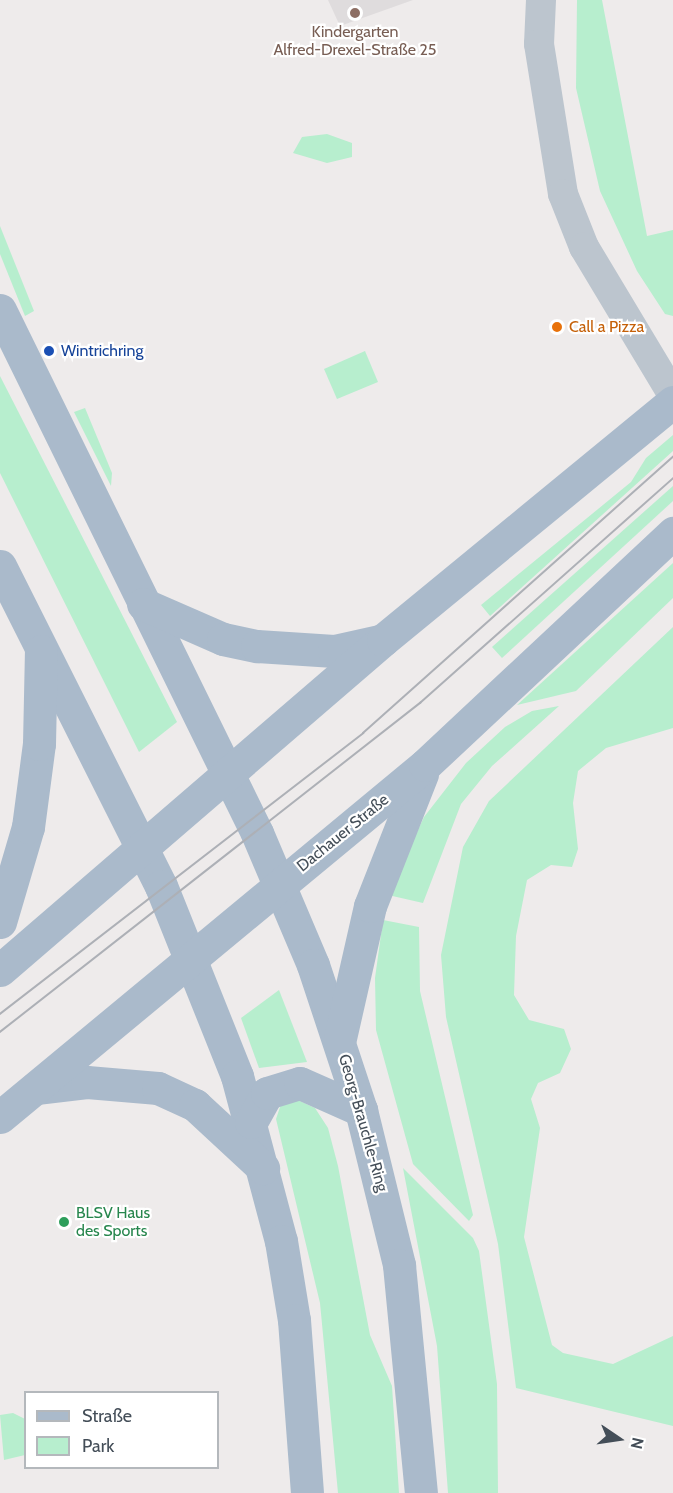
<!DOCTYPE html>
<meta charset="utf-8">
<style>
body{margin:0}
#map{position:relative;width:673px;height:1493px;overflow:hidden;background:#eeebeb;font-family:Cabin,sans-serif}
div>[style]{position:absolute}
.education>*{inset:0;background:#dfdcdd}
.green>*{inset:0;background:#b7eece}
.minor>*{height:30px;margin:-15px;padding:0 15px;transform-origin:15px;border-radius:15px;background:#bcc5ce}
.major>*{height:33px;margin:-16.5px;padding:0 16.5px;transform-origin:16.5px;border-radius:16.5px;background:#aabacb}
.tram>*{height:1.5px;margin:-0.75px;padding:0 0.75px;transform-origin:0.75px;border-radius:0.75px;background:#adb0b6}
.dots>*{width:16px;height:16px;translate:-50% -50%;box-sizing:border-box;border:3px solid #fff;border-radius:50%}
span{translate:-50% -50%;white-space:nowrap;text-align:center;line-height:1.15;-webkit-text-stroke:4.5px #fff;paint-order:stroke}
.education-label{font-size:16px;color:#785e54}
.food-label{font-size:16px;color:#c56008}
.left{translate:0 -50%;text-align:left}
.transit-label{font-size:16px;color:#164399}
.street-label{font-size:16px;color:#444e58}
.leisure-label{font-size:16px;color:#27864d}
.legend{position:absolute;left:24px;top:1391px;width:195px;height:78px;box-sizing:border-box;background:#fff;border:2px solid #b4b8bc;margin:0;padding:8px 10px;list-style:none;font-size:18px;color:#444e58}
.legend li{display:flex;align-items:center;gap:12px;height:30px}
.legend b{width:30px;border:2px solid #b4b8bc}
.north{position:absolute;left:589px;top:1409px;width:60px;height:60px;-webkit-text-stroke:4px #fff;paint-order:stroke;rotate:103deg;font-size:16px;font-weight:700;line-height:24px;text-align:center;color:#444e58}
.north::after{content:'';display:block;margin:auto;width:21px;height:27px;background:#444e58;clip-path:polygon(50% 0,100% 100%,50% 72%,0 100%)}
</style>
<div id="map">
<div class="education">
<div style="clip-path:polygon(328px 0,413px 0,340px 26px)"></div>
</div>
<div class="green">
<div style="clip-path:polygon(577px 0,602px 0,647px 236px,673px 230px,673px 316px,665px 314px,637px 271px,600px 191px,576px 88px)"></div>
<div style="clip-path:polygon(327px 134px,352px 143px,352px 157px,327px 163px,293px 153px,302px 137px)"></div>
<div style="clip-path:polygon(0 226px,34px 311px,25px 316px,0 254px)"></div>
<div style="clip-path:polygon(365px 351px,378px 382px,337px 399px,324px 369px)"></div>
<div style="clip-path:polygon(0 376px,177px 722px,139px 752px,0 473px)"></div>
<div style="clip-path:polygon(85px 408px,112px 473px,111px 486px,74px 412px)"></div>
<div style="clip-path:polygon(673px 435px,673px 451px,490px 616px,481px 605px,631px 482px,646px 458px)"></div>
<div style="clip-path:polygon(673px 486px,673px 501px,502px 658px,492px 647px)"></div>
<div style="clip-path:polygon(673px 563px,673px 598px,576px 691px,517px 705px)"></div>
<div style="clip-path:polygon(673px 627px,673px 728px,606px 748px,578px 771px,573px 803px,578px 849px,572px 867px,551px 865px,527px 880px,516px 936px,514px 995px,529px 1020px,564px 1029px,571px 1049px,560px 1073px,538px 1083px,531px 1099px,540px 1128px,524px 1237px,552px 1345px,563px 1353px,613px 1364px,673px 1336px,673px 1426px,516px 1388px,498px 1244px,446px 1017px,441px 955px,463px 847px,489px 801px)"></div>
<div style="clip-path:polygon(559px 706px,492px 766px,461px 804px,423px 903px,388px 895px,424px 817px,466px 763px,505px 727px,532px 711px)"></div>
<div style="clip-path:polygon(383px 920px,419px 927px,420px 991px,473px 1215px,469px 1221px,413px 1164px,376px 1030px,375px 978px)"></div>
<div style="clip-path:polygon(279px 990px,307px 1062px,259px 1068px,241px 1018px)"></div>
<div style="clip-path:polygon(291px 1097px,315px 1108px,328px 1128px,338px 1166px,370px 1335px,392px 1386px,399px 1493px,338px 1493px,320px 1303px,276px 1119px,282px 1101px)"></div>
<div style="clip-path:polygon(403px 1168px,473px 1238px,479px 1251px,497px 1384px,498px 1493px,448px 1493px,437px 1346px)"></div>
<div style="clip-path:polygon(13px 1413px,25px 1419px,25px 1455px,4px 1460px,0 1415px)"></div>
</div>
<div class="minor">
<div style="left:541px;top:0;width:44px;rotate:92.6deg"></div>
<div style="left:539px;top:44px;width:152px;rotate:80.9deg"></div>
<div style="left:563px;top:194px;width:57px;rotate:68.4deg"></div>
<div style="left:584px;top:247px;width:173px;rotate:59deg"></div>
</div>
<div class="major">
<div style="left:0;top:310px;width:583px;rotate:63.83deg"></div>
<div style="left:257px;top:833px;width:143px;rotate:67deg"></div>
<div style="left:313px;top:965px;width:153px;rotate:71.7deg"></div>
<div style="left:361px;top:1110px;width:160px;rotate:76.2deg"></div>
<div style="left:399px;top:1265px;width:229px;rotate:84.5deg"></div>
<div style="left:0;top:566px;width:358px;rotate:63.3deg"></div>
<div style="left:161px;top:886px;width:205px;rotate:68.2deg"></div>
<div style="left:237px;top:1076px;width:171px;rotate:75.1deg"></div>
<div style="left:281px;top:1241px;width:80px;rotate:80.7deg"></div>
<div style="left:294px;top:1320px;width:173px;rotate:85.7deg"></div>
<div style="left:143px;top:604px;width:87px;rotate:23.6deg"></div>
<div style="left:223px;top:639px;width:35px;rotate:12deg"></div>
<div style="left:257px;top:646px;width:77px;rotate:3.7deg"></div>
<div style="left:334px;top:651px;width:46px;rotate:-12.5deg"></div>
<div style="left:0;top:922px;width:99px;rotate:-73.6deg"></div>
<div style="left:28px;top:827px;width:84px;rotate:-82.5deg"></div>
<div style="left:39px;top:744px;width:93px;rotate:-88.8deg"></div>
<div style="left:0;top:970px;width:506px;rotate:-40.75deg"></div>
<div style="left:383px;top:640px;width:375px;rotate:-39.4deg"></div>
<div style="left:340px;top:1038px;width:135px;rotate:-77.2deg"></div>
<div style="left:370px;top:906px;width:142px;rotate:-68.5deg"></div>
<div style="left:36px;top:1088px;width:51px;rotate:-6.7deg"></div>
<div style="left:87px;top:1082px;width:71px;rotate:4.8deg"></div>
<div style="left:158px;top:1088px;width:41px;rotate:24.7deg"></div>
<div style="left:195px;top:1105px;width:93px;rotate:42.8deg"></div>
<div style="left:0;top:1117px;width:552px;rotate:-39.63deg"></div>
<div style="left:425px;top:765px;width:340px;rotate:-43.1deg"></div>
<div style="left:251px;top:1122px;width:33px;rotate:-61deg"></div>
<div style="left:267px;top:1093px;width:34px;rotate:-17deg"></div>
<div style="left:300px;top:1083px;width:67px;rotate:23.9deg"></div>
</div>
<div class="tram">
<div style="left:0;top:1014px;width:459px;rotate:-37.7deg"></div>
<div style="left:363px;top:733px;width:415px;rotate:-41.7deg"></div>
<div style="left:0;top:1032px;width:534px;rotate:-38.07deg"></div>
<div style="left:420px;top:703px;width:339px;rotate:-41.6deg"></div>
</div>
<div class="dots">
<div style="left:355px;top:13px;background:#8d6e63"></div>
<div style="left:557px;top:327px;background:#e8710a"></div>
<div style="left:49px;top:351px;background:#1a4fb4"></div>
<div style="left:64px;top:1222px;background:#2e9e5b"></div>
</div>
<div class="education-label">
<span style="left:355px;top:41px">Kindergarten<br>Alfred-Drexel-Straße 25</span>
</div>
<div class="food-label">
<span class="left" style="left:569px;top:327px">Call a Pizza</span>
</div>
<div class="transit-label">
<span class="left" style="left:61px;top:351px">Wintrichring</span>
</div>
<div class="street-label">
<span style="left:343px;top:833px;rotate:-39deg">Dachauer Straße</span>
<span style="left:363px;top:1123px;rotate:74deg">Georg-Brauchle-Ring</span>
</div>
<div class="leisure-label">
<span class="left" style="left:76px;top:1222px">BLSV Haus<br>des Sports</span>
</div>
<ul class="legend">
<li><b style="height:8px;background:#aabacb"></b>Straße</li>
<li><b style="height:16px;background:#b7eece"></b>Park</li>
</ul>
<div class="north">N</div>
</div>
